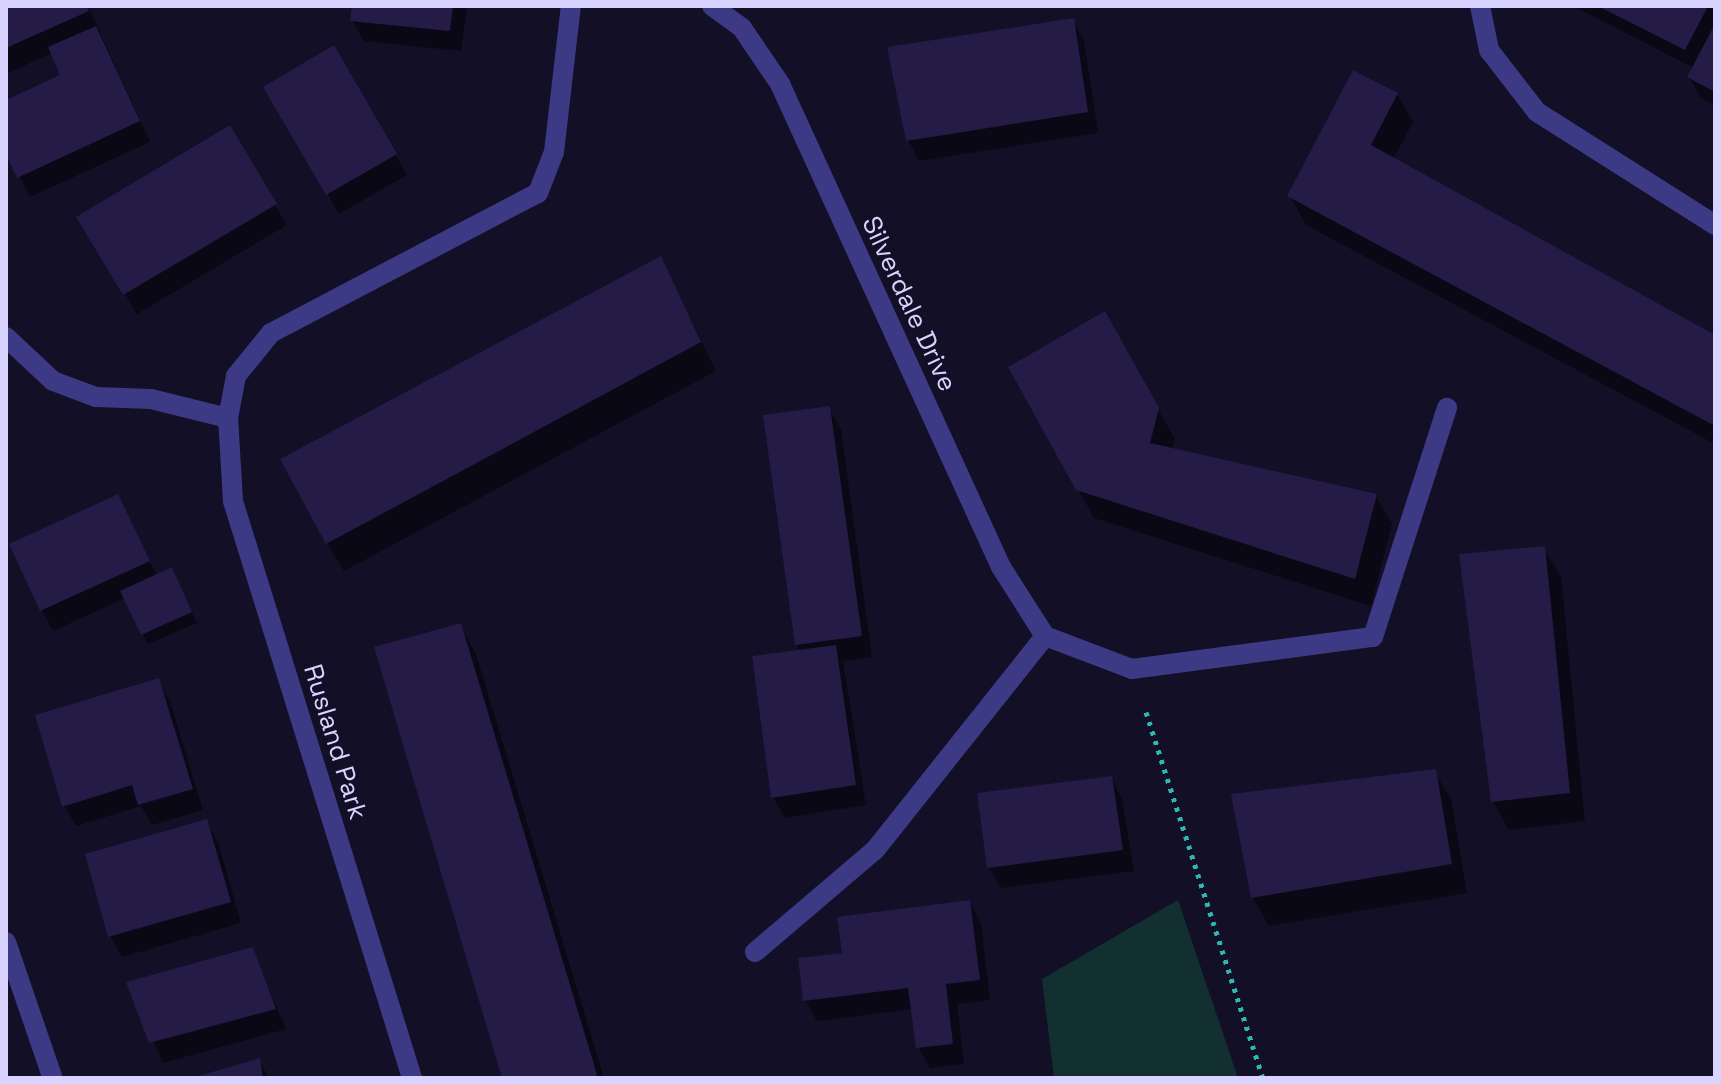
<!DOCTYPE html>
<style>
body{margin:0}
#map{position:relative;width:1721px;height:1084px;overflow:hidden;background:#130f26;font-family:"Space Grotesk",sans-serif}
div>[style]{position:absolute}
.green>*{inset:0;background:#12302f}
.shadow>*{inset:0;background:#0007}
.building>*{inset:0;background:#241b47}
.path>*{height:5px;margin-top:-2.5px;transform-origin:0;background:repeating-linear-gradient(90deg,#2fb8b0 0 4px,transparent 0 10px)}
.street>*{height:20px;margin:-10px;padding:0 10px;transform-origin:10px;border-radius:10px;background:#3d3a85}
span{translate:-50% -50%;white-space:nowrap;text-align:center;line-height:1.15;-webkit-text-stroke:6px #130f26;paint-order:stroke}
.street-label{font-size:26px;color:#d9d4ff}
.frame{position:absolute;inset:0;border:8px solid #d9d4ff;pointer-events:none}
</style>
<div id="map">
<div class="green">
<div style="clip-path:polygon(1178px 900px,1238px 1078px,1054px 1078px,1042px 979px)"></div>
</div>
<div class="shadow">
<div style="clip-path:polygon(6px 6px,88px 6px,150px 142px,30px 197px,6px 150px,6px 102px,62px 76px,52px 53px,6px 74px)"></div>
<div style="clip-path:polygon(354px 6px,467px 6px,461px 51px,364px 41px,352px 20px)"></div>
<div style="clip-path:polygon(1715px 6px,1715px 106px,1701px 98px,1689px 77px,1694px 68px,1573px 6px)"></div>
<div style="clip-path:polygon(1073px 20px,1084px 41px,1098px 133px,919px 161px,908px 140px)"></div>
<div style="clip-path:polygon(333px 48px,407px 175px,339px 214px,266px 88px)"></div>
<div style="clip-path:polygon(1397px 94px,1413px 122px,1393px 160px,1715px 338px,1715px 444px,1306px 225px,1290px 196px)"></div>
<div style="clip-path:polygon(229px 128px,287px 225px,137px 314px,79px 218px)"></div>
<div style="clip-path:polygon(660px 258px,716px 371px,344px 571px,327px 543px)"></div>
<div style="clip-path:polygon(1104px 314px,1175px 439px,1172px 449px,1376px 496px,1392px 524px,1371px 606px,1094px 518px,1078px 489px)"></div>
<div style="clip-path:polygon(829px 408px,841px 429px,872px 657px,843px 661px,866px 805px,785px 818px,773px 797px,801px 652px,796px 644px)"></div>
<div style="clip-path:polygon(118px 497px,157px 576px,177px 580px,197px 623px,148px 644px,125px 598px,53px 631px,42px 610px)"></div>
<div style="clip-path:polygon(1544px 549px,1561px 577px,1585px 821px,1509px 830px,1493px 802px)"></div>
<div style="clip-path:polygon(460px 625px,476px 654px,604px 1078px,504px 1078px)"></div>
<div style="clip-path:polygon(158px 681px,170px 701px,203px 810px,152px 825px,141px 806px,76px 826px,64px 806px)"></div>
<div style="clip-path:polygon(1434px 771px,1451px 799px,1467px 893px,1269px 926px,1253px 898px,1233px 795px)"></div>
<div style="clip-path:polygon(1111px 778px,1122px 799px,1134px 871px,1001px 888px,989px 867px)"></div>
<div style="clip-path:polygon(206px 822px,218px 842px,241px 923px,122px 957px,110px 936px)"></div>
<div style="clip-path:polygon(969px 902px,981px 923px,990px 1000px,957px 1004px,964px 1064px,930px 1068px,918px 1047px,913px 1009px,817px 1021px,805px 1000px,844px 954px)"></div>
<div style="clip-path:polygon(252px 950px,286px 1029px,163px 1063px,129px 984px)"></div>
<div style="clip-path:polygon(259px 1060px,269px 1078px,199px 1078px)"></div>
</div>
<div class="building">
<div style="clip-path:polygon(6px 6px,87px 6px,89px 11px,6px 48px)"></div>
<div style="clip-path:polygon(352px 6px,453px 6px,450px 31px,350px 21px)"></div>
<div style="clip-path:polygon(1598px 6px,1708px 6px,1685px 50px)"></div>
<div style="clip-path:polygon(1074px 18px,1088px 112px,906px 141px,887px 47px)"></div>
<div style="clip-path:polygon(1715px 24px,1715px 92px,1687px 77px)"></div>
<div style="clip-path:polygon(96px 26px,140px 121px,17px 178px,6px 155px,6px 100px,60px 75px,48px 47px)"></div>
<div style="clip-path:polygon(334px 45px,397px 154px,326px 195px,263px 87px)"></div>
<div style="clip-path:polygon(1353px 70px,1398px 93px,1371px 145px,1715px 335px,1715px 426px,1287px 196px)"></div>
<div style="clip-path:polygon(230px 125px,277px 204px,123px 295px,76px 217px)"></div>
<div style="clip-path:polygon(661px 256px,701px 342px,326px 544px,280px 459px)"></div>
<div style="clip-path:polygon(1105px 311px,1159px 408px,1150px 443px,1377px 494px,1355px 579px,1076px 490px,1008px 367px)"></div>
<div style="clip-path:polygon(830px 406px,862px 636px,795px 645px,763px 415px)"></div>
<div style="clip-path:polygon(118px 494px,150px 561px,40px 611px,9px 544px)"></div>
<div style="clip-path:polygon(1545px 546px,1570px 793px,1491px 802px,1459px 554px)"></div>
<div style="clip-path:polygon(172px 567px,192px 612px,141px 635px,120px 591px)"></div>
<div style="clip-path:polygon(461px 623px,598px 1078px,502px 1078px,374px 647px)"></div>
<div style="clip-path:polygon(836px 645px,856px 785px,771px 798px,752px 656px)"></div>
<div style="clip-path:polygon(159px 678px,193px 789px,138px 805px,132px 785px,62px 807px,35px 715px)"></div>
<div style="clip-path:polygon(1436px 769px,1452px 864px,1251px 898px,1231px 794px)"></div>
<div style="clip-path:polygon(1112px 776px,1123px 850px,987px 868px,977px 793px)"></div>
<div style="clip-path:polygon(207px 819px,231px 902px,108px 937px,85px 854px)"></div>
<div style="clip-path:polygon(970px 900px,980px 980px,946px 984px,953px 1044px,916px 1048px,908px 988px,803px 1001px,798px 958px,842px 953px,837px 917px)"></div>
<div style="clip-path:polygon(253px 947px,276px 1009px,149px 1043px,126px 982px)"></div>
<div style="clip-path:polygon(260px 1058px,263px 1078px,195px 1078px,195px 1077px)"></div>
</div>
<div class="path">
<div style="left:1146px;top:712px;width:384px;rotate:72.3deg"></div>
</div>
<div class="street">
<div style="left:712px;top:6px;width:37px;rotate:36deg"></div>
<div style="left:742px;top:28px;width:68px;rotate:55.8deg"></div>
<div style="left:780px;top:84px;width:531px;rotate:65.41deg"></div>
<div style="left:1001px;top:567px;width:82px;rotate:57.5deg"></div>
<div style="left:1045px;top:636px;width:93px;rotate:20.8deg"></div>
<div style="left:1132px;top:669px;width:243px;rotate:-7.6deg"></div>
<div style="left:1373px;top:637px;width:241px;rotate:-72.1deg"></div>
<div style="left:1480px;top:6px;width:45px;rotate:78.4deg"></div>
<div style="left:1489px;top:50px;width:78px;rotate:52.3deg"></div>
<div style="left:1537px;top:112px;width:211px;rotate:32.4deg"></div>
<div style="left:6px;top:337px;width:64px;rotate:43.1deg"></div>
<div style="left:53px;top:381px;width:46px;rotate:20.4deg"></div>
<div style="left:96px;top:397px;width:55px;rotate:2.1deg"></div>
<div style="left:151px;top:399px;width:79px;rotate:13.9deg"></div>
<div style="left:6px;top:942px;width:142px;rotate:71.1deg"></div>
<div style="left:755px;top:952px;width:157px;rotate:-40.4deg"></div>
<div style="left:875px;top:850px;width:273px;rotate:-51.5deg"></div>
<div style="left:412px;top:1078px;width:604px;rotate:-107.24deg"></div>
<div style="left:233px;top:501px;width:83px;rotate:-93.4deg"></div>
<div style="left:228px;top:418px;width:43px;rotate:-79.2deg"></div>
<div style="left:236px;top:376px;width:55px;rotate:-50.9deg"></div>
<div style="left:271px;top:333px;width:301px;rotate:-27.7deg"></div>
<div style="left:538px;top:193px;width:44px;rotate:-68.7deg"></div>
<div style="left:554px;top:152px;width:147px;rotate:-83.4deg"></div>
</div>
<div class="street-label">
<span style="left:909px;top:304px;rotate:65deg">Silverdale Drive</span>
<span style="left:335px;top:742px;rotate:73deg">Rusland Park</span>
</div>
<div class="frame"></div>
</div>
